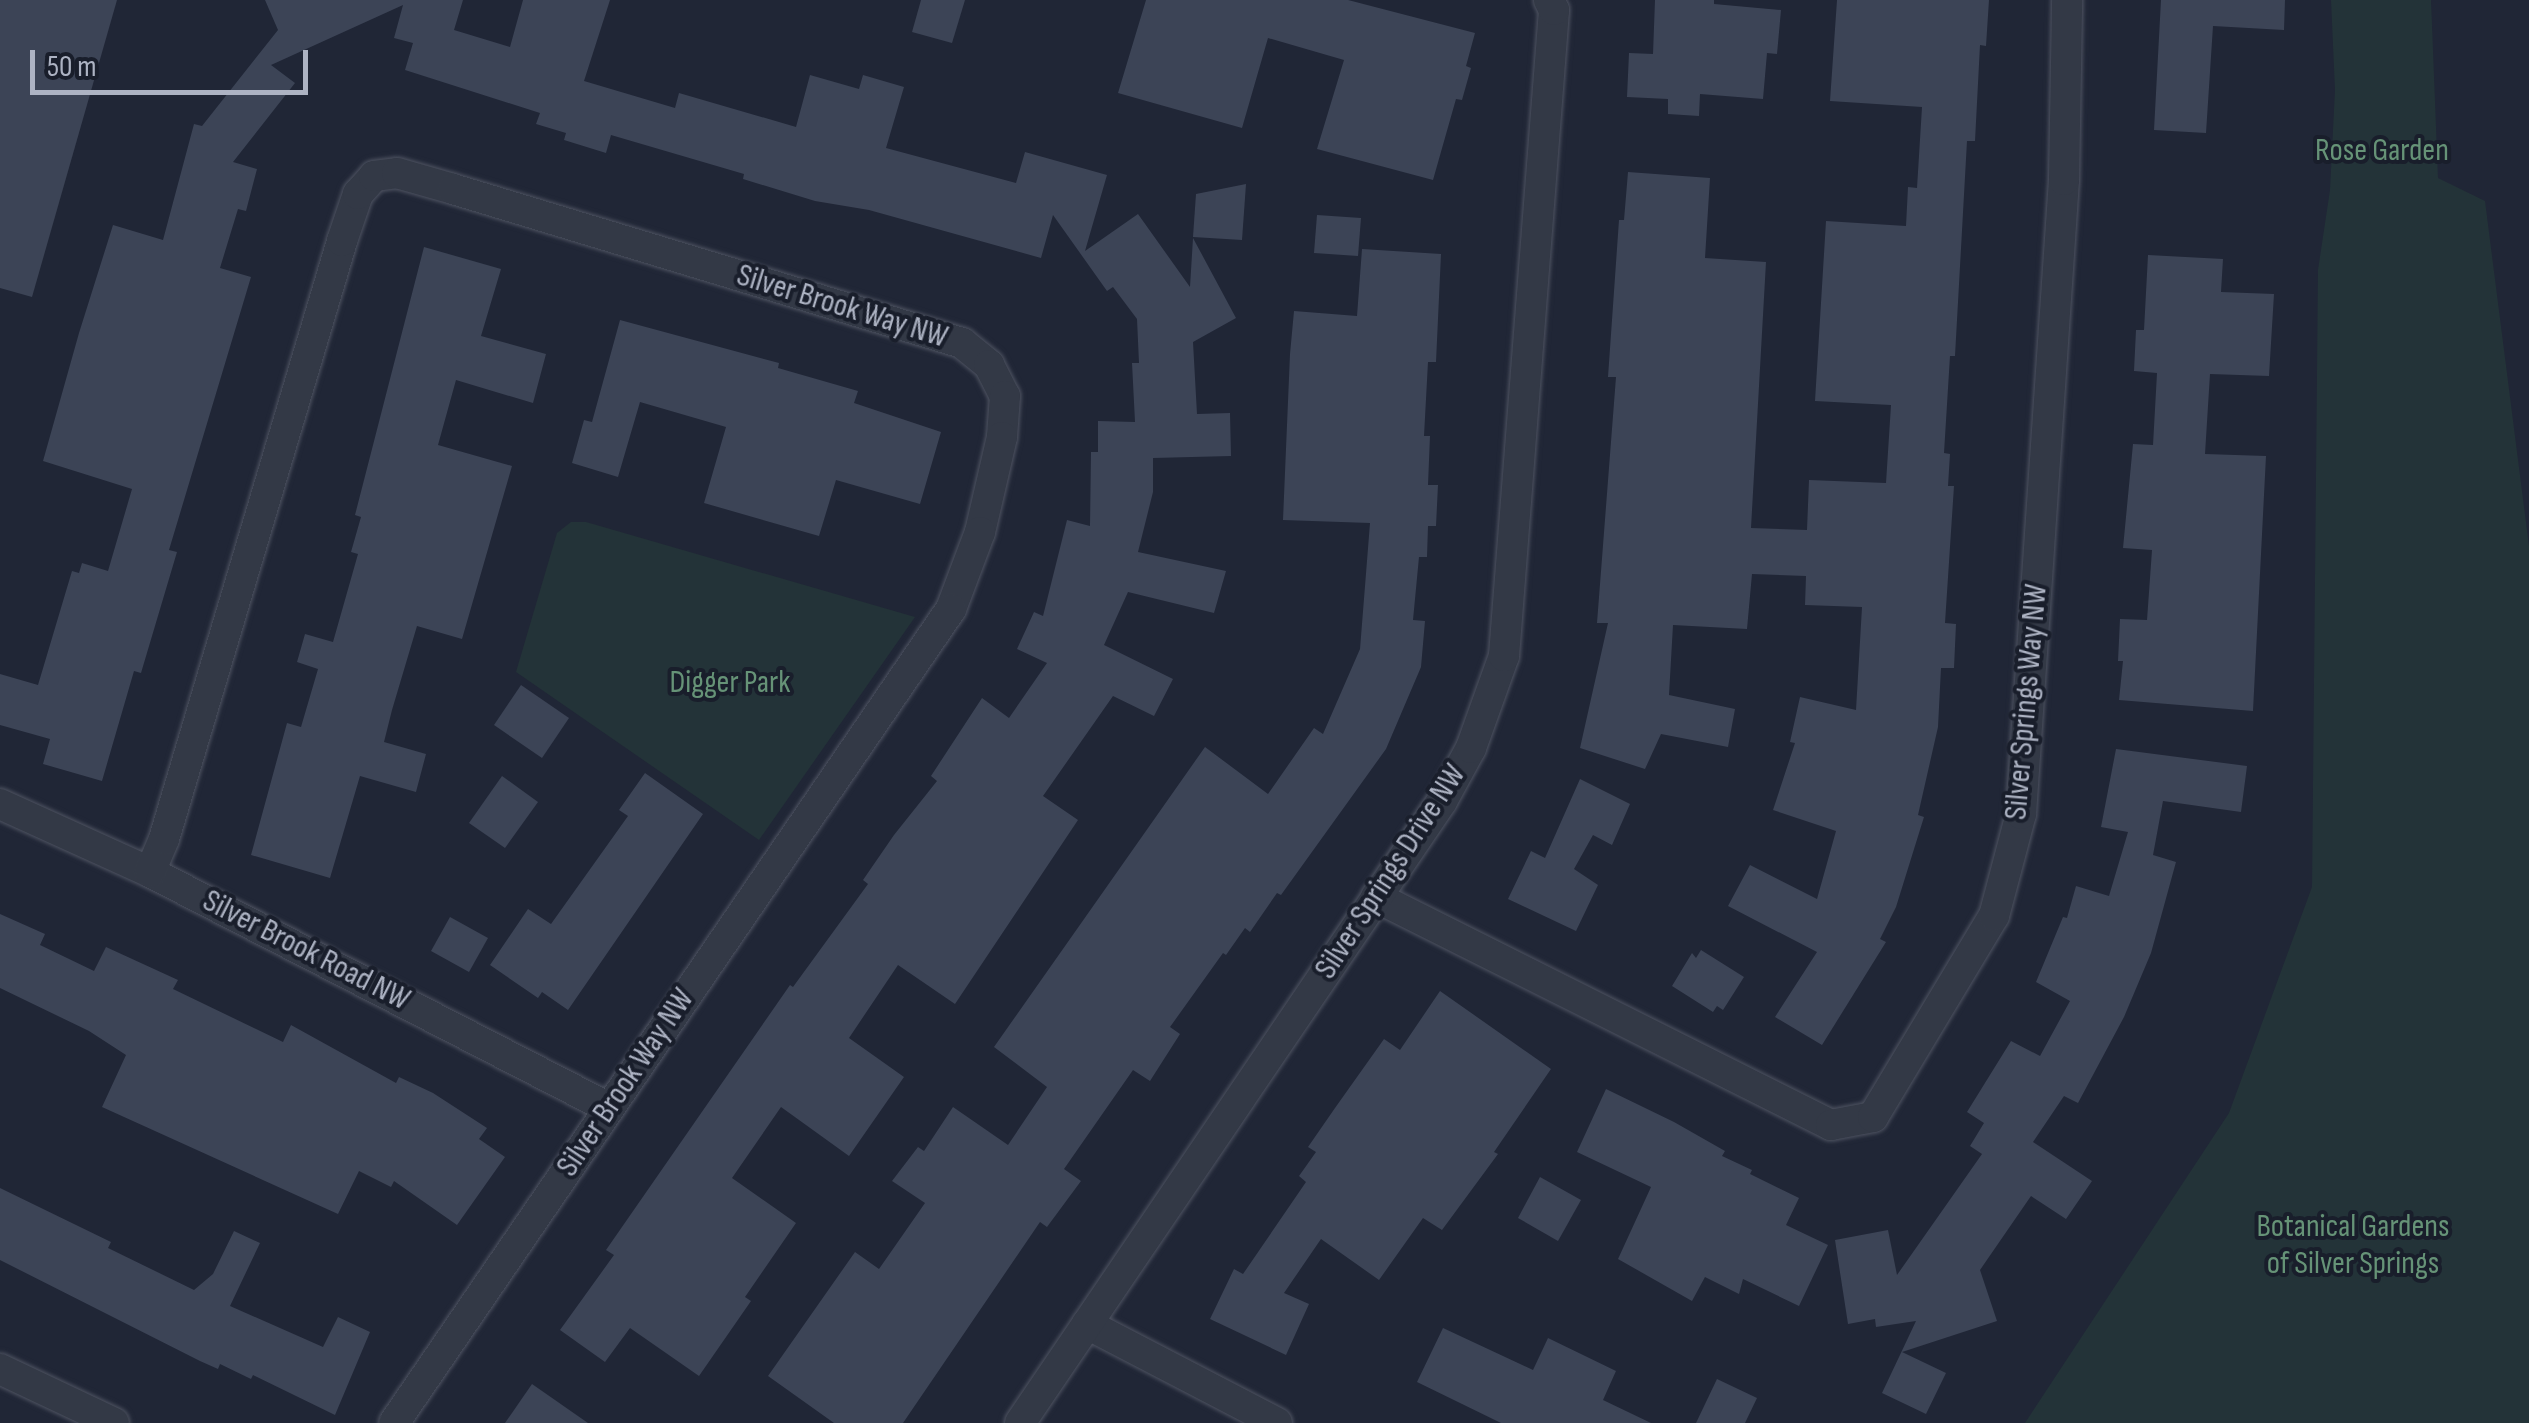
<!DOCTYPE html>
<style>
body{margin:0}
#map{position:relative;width:2529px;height:1423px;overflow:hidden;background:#202636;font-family:"Sofia Sans Condensed",sans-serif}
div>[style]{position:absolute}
.green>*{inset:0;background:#233338}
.building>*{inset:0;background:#3c4456}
.roads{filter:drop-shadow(0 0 2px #4e5361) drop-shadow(0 0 2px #4e5361)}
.minor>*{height:30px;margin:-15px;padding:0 15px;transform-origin:15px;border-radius:15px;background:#333946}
span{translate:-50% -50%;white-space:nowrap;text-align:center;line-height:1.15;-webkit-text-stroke:8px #191e2b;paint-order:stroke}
.park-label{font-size:32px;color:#669377}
.street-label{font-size:32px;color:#adb3c3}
.scale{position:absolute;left:30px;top:50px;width:278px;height:45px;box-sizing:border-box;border:5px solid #adb3c3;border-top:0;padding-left:12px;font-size:30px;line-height:35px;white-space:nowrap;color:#adb3c3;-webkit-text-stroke:8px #191e2b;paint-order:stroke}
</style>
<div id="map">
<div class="green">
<div style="clip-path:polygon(2331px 0,2431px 0,2438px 178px,2485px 201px,2529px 546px,2529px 1423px,2025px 1423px,2229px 1113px,2312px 887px,2318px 270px,2330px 190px,2335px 90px)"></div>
<div style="clip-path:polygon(571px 522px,586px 522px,915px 617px,759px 840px,516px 672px,557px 533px)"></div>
</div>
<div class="building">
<div style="clip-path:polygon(0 0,117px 0,32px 297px,0 288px)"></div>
<div style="clip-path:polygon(265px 0,463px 0,454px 30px,510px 47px,523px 0,610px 0,584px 81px,675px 108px,679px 93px,796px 127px,810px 75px,859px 89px,863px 75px,904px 87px,886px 148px,1016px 183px,1025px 152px,1107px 175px,1085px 251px,1138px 214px,1190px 287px,1193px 238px,1236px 318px,1193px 342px,1197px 414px,1230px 413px,1231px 456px,1153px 458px,1153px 492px,1138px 552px,1226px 571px,1214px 613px,1128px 592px,1104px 645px,1173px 679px,1154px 716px,1113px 696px,1043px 796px,1078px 820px,955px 1004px,898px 965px,849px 1038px,904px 1077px,849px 1156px,781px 1107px,732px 1178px,796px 1223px,745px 1297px,751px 1301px,699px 1376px,630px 1328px,605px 1362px,560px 1330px,614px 1255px,606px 1250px,790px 985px,793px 987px,868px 884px,863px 880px,894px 835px,937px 781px,931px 776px,982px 698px,1009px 718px,1047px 663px,1017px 649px,1034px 612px,1043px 616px,1067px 520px,1090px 526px,1091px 452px,1098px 452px,1098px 421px,1135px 422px,1132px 363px,1139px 363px,1137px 319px,1113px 287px,1107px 291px,1053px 215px,1041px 258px,869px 210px,815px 201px,743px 179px,744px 174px,611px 135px,606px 153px,564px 140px,566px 133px,536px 124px,540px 113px,405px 70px,413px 43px,394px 38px,403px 5px,271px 65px,295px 83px,233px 162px,257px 169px,246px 211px,238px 209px,220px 268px,251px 277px,169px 550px,177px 552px,141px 673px,134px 671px,102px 781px,43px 764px,50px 739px,0 725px,0 674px,38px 685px,72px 571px,79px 573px,82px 563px,108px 571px,132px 489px,43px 461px,79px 333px,113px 225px,163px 240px,194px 124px,202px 126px,278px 30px)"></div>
<div style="clip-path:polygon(921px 0,965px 0,952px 43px,912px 32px)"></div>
<div style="clip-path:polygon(1146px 0,1348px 0,1475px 33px,1466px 66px,1471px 68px,1462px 100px,1456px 99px,1433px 180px,1317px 149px,1344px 60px,1268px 38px,1242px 128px,1118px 93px)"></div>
<div style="clip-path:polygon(1655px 0,1714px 0,1714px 4px,1781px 10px,1777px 54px,1767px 53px,1763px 99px,1700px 94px,1699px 116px,1668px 114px,1668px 99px,1627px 97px,1629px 53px,1653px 54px)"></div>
<div style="clip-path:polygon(1837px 0,1989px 0,1986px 46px,1980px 45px,1975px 141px,1967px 141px,1955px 356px,1950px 356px,1944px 453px,1950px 454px,1948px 486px,1954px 486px,1945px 623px,1956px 624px,1954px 668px,1941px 668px,1938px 727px,1918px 815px,1924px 817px,1896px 907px,1880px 939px,1886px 942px,1822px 1045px,1775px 1017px,1817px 952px,1728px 906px,1750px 865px,1817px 899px,1836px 831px,1773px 810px,1795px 743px,1790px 742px,1800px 697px,1856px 710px,1862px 607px,1805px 605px,1806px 576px,1752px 574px,1747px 629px,1673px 625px,1669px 695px,1735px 709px,1728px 747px,1661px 734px,1645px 769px,1580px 748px,1608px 623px,1597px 623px,1616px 377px,1608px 377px,1619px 220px,1624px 220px,1628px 172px,1710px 178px,1705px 258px,1766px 262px,1751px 528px,1807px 530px,1809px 480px,1886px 483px,1891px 405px,1815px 401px,1826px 221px,1906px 226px,1908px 187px,1917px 188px,1922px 107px,1830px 101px)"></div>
<div style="clip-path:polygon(2161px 0,2285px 0,2284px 30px,2213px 26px,2206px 133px,2154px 130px)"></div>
<div style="clip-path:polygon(1246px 184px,1242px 240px,1193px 237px,1196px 194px)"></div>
<div style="clip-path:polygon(1317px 215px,1361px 218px,1358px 256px,1314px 253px)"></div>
<div style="clip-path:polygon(424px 247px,501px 269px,481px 336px,546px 354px,533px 403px,456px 380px,438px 445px,512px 466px,462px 639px,417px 626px,392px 710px,384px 742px,426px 754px,416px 792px,360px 776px,330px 878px,251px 855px,287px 723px,301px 727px,318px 669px,297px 662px,305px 634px,333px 642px,358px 554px,351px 552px,361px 517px,355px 515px)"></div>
<div style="clip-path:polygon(1362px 249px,1441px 254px,1436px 362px,1428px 362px,1424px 436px,1430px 436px,1428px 485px,1438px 485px,1436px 526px,1428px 526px,1427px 557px,1419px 557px,1413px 620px,1425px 621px,1421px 667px,1386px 749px,1281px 895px,1277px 893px,1250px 932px,1245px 928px,1226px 955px,1223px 953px,1170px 1027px,1180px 1034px,1150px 1081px,1133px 1070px,1064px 1169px,1081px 1181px,1047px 1227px,1040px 1222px,903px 1423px,834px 1423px,768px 1376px,855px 1252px,879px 1269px,925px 1203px,892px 1181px,918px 1147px,924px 1151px,953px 1107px,1008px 1145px,1047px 1087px,994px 1047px,1205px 747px,1268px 794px,1314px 728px,1323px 734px,1360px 649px,1370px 523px,1283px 520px,1290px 354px,1294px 311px,1357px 316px)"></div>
<div style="clip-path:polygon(2148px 255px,2223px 259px,2221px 292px,2274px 294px,2269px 376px,2210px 374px,2205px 454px,2266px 456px,2253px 711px,2119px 700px,2123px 661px,2118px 661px,2120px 619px,2147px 620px,2152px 550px,2123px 548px,2133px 444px,2153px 445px,2157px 373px,2134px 371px,2136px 330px,2144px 330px)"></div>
<div style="clip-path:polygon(620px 320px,779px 363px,778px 368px,858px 391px,854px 403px,941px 432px,920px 504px,836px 480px,819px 536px,704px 503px,726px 427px,640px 402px,618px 477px,572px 463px,584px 420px,592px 422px)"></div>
<div style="clip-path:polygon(521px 685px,569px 718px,542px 758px,494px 725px)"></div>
<div style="clip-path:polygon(2116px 749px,2247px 766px,2241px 812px,2163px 801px,2153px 855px,2176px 862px,2151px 953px,2124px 1017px,2078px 1103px,2064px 1096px,2033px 1142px,2092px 1181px,2066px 1219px,2031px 1196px,1980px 1270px,1997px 1321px,1902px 1352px,1946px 1373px,1926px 1414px,1882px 1393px,1916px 1321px,1876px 1327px,1875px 1319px,1848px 1324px,1835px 1240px,1888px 1230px,1897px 1275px,1982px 1154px,1970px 1146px,1984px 1123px,1967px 1112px,2011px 1041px,2040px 1056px,2070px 1001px,2036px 982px,2063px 917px,2067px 918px,2076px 886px,2109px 896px,2128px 832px,2101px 827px)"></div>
<div style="clip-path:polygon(645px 773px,703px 814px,568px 1010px,542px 992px,538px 998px,490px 965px,528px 909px,551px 924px,628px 816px,619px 810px)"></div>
<div style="clip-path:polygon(502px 776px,538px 802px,505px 848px,469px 823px)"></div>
<div style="clip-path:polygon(1580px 779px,1630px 804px,1612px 845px,1593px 835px,1574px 869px,1598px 885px,1576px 931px,1508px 899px,1531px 851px,1545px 858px)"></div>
<div style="clip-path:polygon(0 914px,45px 934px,40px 945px,94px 971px,106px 947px,178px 980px,173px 989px,283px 1042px,291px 1025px,396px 1083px,399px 1077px,433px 1093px,487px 1128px,479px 1139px,505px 1157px,457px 1225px,394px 1181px,391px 1187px,359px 1171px,338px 1214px,102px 1107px,126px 1055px,89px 1031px,0 988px)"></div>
<div style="clip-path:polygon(450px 917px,488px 938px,469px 972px,431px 951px)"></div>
<div style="clip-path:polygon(1701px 950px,1744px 977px,1723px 1010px,1717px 1006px,1713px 1012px,1672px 986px,1692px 953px,1696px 958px)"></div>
<div style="clip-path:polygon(1440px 991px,1551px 1069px,1494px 1152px,1498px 1154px,1442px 1230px,1423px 1218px,1379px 1280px,1321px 1239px,1284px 1293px,1309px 1304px,1286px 1355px,1210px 1319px,1234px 1269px,1243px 1274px,1306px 1182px,1299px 1176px,1316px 1152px,1308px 1147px,1335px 1108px,1384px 1039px,1400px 1050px)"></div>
<div style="clip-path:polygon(1606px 1089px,1674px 1122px,1725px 1151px,1722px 1156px,1752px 1170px,1750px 1174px,1799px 1198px,1786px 1225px,1828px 1245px,1799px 1306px,1743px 1279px,1739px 1294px,1705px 1277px,1692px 1301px,1618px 1259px,1651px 1187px,1577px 1152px)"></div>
<div style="clip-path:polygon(1540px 1177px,1581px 1200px,1558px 1241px,1518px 1218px)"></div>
<div style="clip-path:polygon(0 1188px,111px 1242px,108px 1248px,194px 1290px,213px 1274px,234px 1231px,260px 1243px,230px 1306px,323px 1347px,338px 1317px,370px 1332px,335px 1415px,253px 1375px,251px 1379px,220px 1364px,218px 1369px,200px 1361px,0 1260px)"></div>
<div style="clip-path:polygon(1443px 1328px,1533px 1370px,1548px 1338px,1616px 1371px,1603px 1400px,1651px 1423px,1501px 1423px,1417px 1382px)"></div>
<div style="clip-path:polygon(1717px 1379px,1757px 1398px,1745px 1423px,1696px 1423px)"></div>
<div style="clip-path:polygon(532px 1384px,588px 1423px,505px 1423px)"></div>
</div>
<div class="roads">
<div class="minor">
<div style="left:0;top:804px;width:165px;rotate:24.4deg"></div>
<div style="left:150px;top:872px;width:514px;rotate:27.21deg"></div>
<div style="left:150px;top:872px;width:36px;rotate:-67deg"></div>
<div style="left:164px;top:839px;width:624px;rotate:-73.42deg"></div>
<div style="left:342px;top:241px;width:50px;rotate:-71.2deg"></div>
<div style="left:358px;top:194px;width:24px;rotate:-48deg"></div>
<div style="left:374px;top:176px;width:23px;rotate:-7deg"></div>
<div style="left:397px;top:173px;width:58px;rotate:15.9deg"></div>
<div style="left:453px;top:189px;width:532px;rotate:16.83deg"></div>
<div style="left:962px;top:343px;width:35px;rotate:39deg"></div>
<div style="left:989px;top:365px;width:35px;rotate:63deg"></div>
<div style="left:1005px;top:396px;width:41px;rotate:94.2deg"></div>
<div style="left:1002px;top:437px;width:98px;rotate:103deg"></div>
<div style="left:980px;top:532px;width:82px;rotate:110.6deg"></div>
<div style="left:951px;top:609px;width:986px;rotate:124.38deg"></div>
<div style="left:1376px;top:897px;width:509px;rotate:26.62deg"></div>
<div style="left:1831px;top:1125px;width:43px;rotate:-10.8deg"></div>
<div style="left:1873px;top:1117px;width:235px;rotate:-59deg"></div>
<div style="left:1994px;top:916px;width:106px;rotate:-75.2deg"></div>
<div style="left:2021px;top:814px;width:635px;rotate:-86.12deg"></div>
<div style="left:2064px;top:180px;width:180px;rotate:-89deg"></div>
<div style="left:1087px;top:1324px;width:214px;rotate:27.5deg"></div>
<div style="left:0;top:1369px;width:126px;rotate:25.3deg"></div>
<div style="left:1020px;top:1423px;width:752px;rotate:-55.84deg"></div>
<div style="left:1442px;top:801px;width:60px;rotate:-61.3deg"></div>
<div style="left:1471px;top:748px;width:98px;rotate:-70.3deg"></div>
<div style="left:1504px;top:656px;width:648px;rotate:-85.57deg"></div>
<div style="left:1554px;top:10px;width:11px;rotate:-117deg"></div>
</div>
</div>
<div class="park-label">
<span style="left:2382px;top:151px">Rose Garden</span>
<span style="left:730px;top:683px">Digger Park</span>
<span style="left:2353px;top:1246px">Botanical Gardens<br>of Silver Springs</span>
</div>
<div class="street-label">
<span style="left:842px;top:307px;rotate:17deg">Silver Brook Way NW</span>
<span style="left:2027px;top:702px;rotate:-85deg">Silver Springs Way NW</span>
<span style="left:1391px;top:872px;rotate:-57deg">Silver Springs Drive NW</span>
<span style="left:306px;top:951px;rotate:27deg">Silver Brook Road NW</span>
<span style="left:626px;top:1083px;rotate:-56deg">Silver Brook Way NW</span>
</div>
<div class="scale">50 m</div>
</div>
